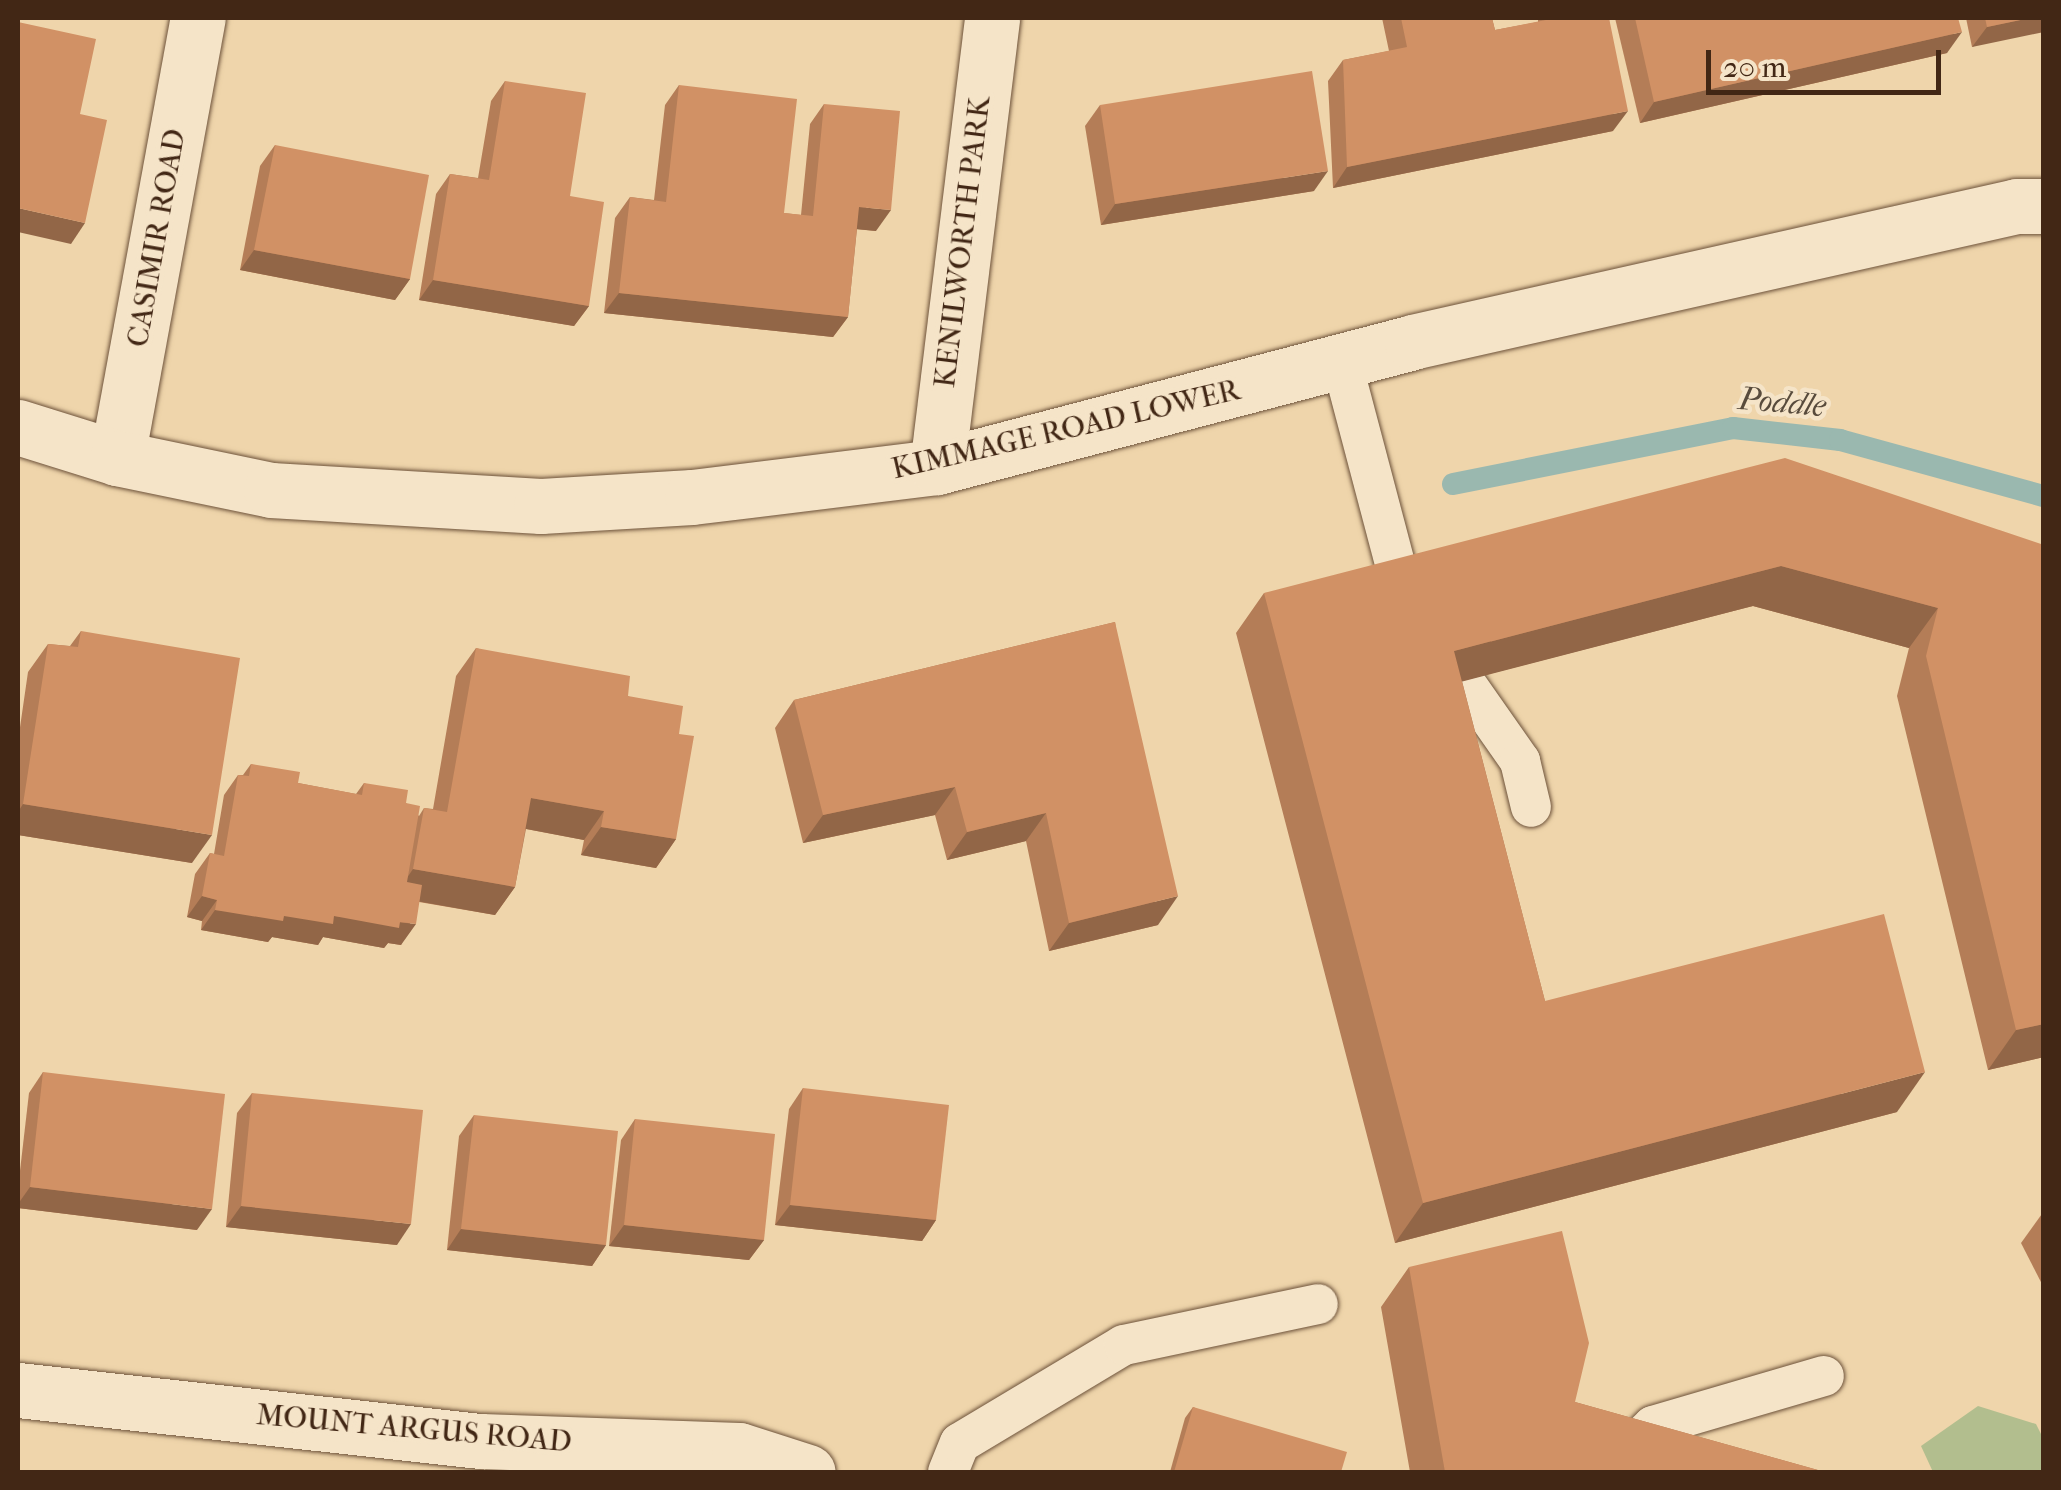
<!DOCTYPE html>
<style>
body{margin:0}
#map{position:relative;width:2061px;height:1490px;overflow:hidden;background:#efd5ab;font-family:"IM FELL French Canon",serif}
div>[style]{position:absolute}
.green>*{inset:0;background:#b2be8e}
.stream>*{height:22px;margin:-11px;padding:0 11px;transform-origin:11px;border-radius:11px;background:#9ab8af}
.roads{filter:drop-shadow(0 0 2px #6d523a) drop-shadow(0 0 2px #6d523a)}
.lane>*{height:40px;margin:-20px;padding:0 20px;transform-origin:20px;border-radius:20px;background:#f5e4c8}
.street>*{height:55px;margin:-27.5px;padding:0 27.5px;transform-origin:27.5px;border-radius:27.5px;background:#f5e4c8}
.secondary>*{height:55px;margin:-27.5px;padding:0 27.5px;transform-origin:27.5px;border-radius:27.5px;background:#f5e4c8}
.wall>*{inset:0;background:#b47d57}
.shaded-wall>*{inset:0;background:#926647}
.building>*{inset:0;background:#d19165}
span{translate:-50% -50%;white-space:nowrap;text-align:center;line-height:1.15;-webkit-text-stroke:9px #f5e4c8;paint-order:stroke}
.street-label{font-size:30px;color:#422715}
.water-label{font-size:32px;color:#584b3c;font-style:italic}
.frame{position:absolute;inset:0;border:20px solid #422715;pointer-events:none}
.scale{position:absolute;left:1706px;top:50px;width:235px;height:45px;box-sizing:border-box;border:5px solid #422715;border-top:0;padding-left:12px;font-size:30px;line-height:35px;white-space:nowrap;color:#422715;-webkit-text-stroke:8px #f5e4c8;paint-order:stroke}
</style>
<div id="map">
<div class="green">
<div style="clip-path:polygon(1978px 1406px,2036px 1424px,2043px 1438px,2042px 1472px,1933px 1472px,1921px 1446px)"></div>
</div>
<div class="stream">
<div style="left:1453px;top:484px;width:286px;rotate:-11.3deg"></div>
<div style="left:1733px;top:428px;width:108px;rotate:6.4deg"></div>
<div style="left:1840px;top:440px;width:212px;rotate:15.4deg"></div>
</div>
<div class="roads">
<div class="lane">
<div style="left:1342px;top:363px;width:235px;rotate:75.2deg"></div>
<div style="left:1464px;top:681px;width:98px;rotate:55deg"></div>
<div style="left:1520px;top:761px;width:47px;rotate:76.6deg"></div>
<div style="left:1617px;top:1461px;width:50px;rotate:-44.2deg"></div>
<div style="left:1653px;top:1426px;width:178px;rotate:-16.3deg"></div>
<div style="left:948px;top:1472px;width:31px;rotate:-68deg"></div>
<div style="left:960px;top:1443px;width:191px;rotate:-30.9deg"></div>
<div style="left:1124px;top:1345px;width:198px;rotate:-11.9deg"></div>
</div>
<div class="street">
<div style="left:117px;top:458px;width:447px;rotate:-79.6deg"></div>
<div style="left:937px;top:467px;width:452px;rotate:-83deg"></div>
<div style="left:18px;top:1390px;width:466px;rotate:6.3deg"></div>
<div style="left:481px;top:1441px;width:258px;rotate:2deg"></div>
<div style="left:739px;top:1450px;width:72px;rotate:17.7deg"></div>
</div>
<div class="secondary">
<div style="left:18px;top:427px;width:104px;rotate:17.4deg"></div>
<div style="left:117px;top:458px;width:157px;rotate:11.7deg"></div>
<div style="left:271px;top:490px;width:270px;rotate:3.4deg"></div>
<div style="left:541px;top:506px;width:151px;rotate:-3.4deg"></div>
<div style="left:692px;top:497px;width:247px;rotate:-7deg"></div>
<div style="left:937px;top:467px;width:491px;rotate:-14.7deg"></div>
<div style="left:1412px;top:342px;width:620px;rotate:-12.67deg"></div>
<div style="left:2017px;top:206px;width:27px"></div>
</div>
</div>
<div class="wall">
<div style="clip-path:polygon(1382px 18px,1492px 18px,1495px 30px,1538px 22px,1538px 18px,1609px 18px,1613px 131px,1333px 188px,1328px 81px,1343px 60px,1389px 51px)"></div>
<div style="clip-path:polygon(1615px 18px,1958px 18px,1947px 53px,1640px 123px)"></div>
<div style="clip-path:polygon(1966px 18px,2044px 18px,1972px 47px)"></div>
<div style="clip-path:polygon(505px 81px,570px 196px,589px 306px,574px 326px,419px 300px,436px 194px,450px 174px,478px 178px,491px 101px)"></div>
<div style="clip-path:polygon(679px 85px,784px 213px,801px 215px,810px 124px,824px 104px,876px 231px,857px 229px,848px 317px,833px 337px,604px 313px,615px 218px,630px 197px,654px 200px,665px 105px)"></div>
<div style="clip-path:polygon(1100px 105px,1314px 191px,1101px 225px,1085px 126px)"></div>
<div style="clip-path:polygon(275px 145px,410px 279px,395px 300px,240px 270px,260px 166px)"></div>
<div style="clip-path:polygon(2044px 545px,2044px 1057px,1988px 1070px,1897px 696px,1909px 648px,1753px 606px,1462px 681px,1545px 1001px,1897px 1112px,1395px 1243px,1236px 633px,1264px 593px)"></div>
<div style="clip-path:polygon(1115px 622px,1158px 925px,1049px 951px,1026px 841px,947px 860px,935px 815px,803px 843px,775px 728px,794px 700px)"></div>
<div style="clip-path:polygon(81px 631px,192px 863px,18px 835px,18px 741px,28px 672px,48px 644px,70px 646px)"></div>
<div style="clip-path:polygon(476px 648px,628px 696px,679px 734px,676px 839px,656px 868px,581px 855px,584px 840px,526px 829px,515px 887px,495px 915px,419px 902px,401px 945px,388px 943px,384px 948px,323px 937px,318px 945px,272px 937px,268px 942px,201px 930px,202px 921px,187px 917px,195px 874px,210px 853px,214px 854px,224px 795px,238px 775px,243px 775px,251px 764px,298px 783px,356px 794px,364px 783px,406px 803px,419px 816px,424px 808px,433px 809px,456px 676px)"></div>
<div style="clip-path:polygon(43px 1072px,197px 1230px,18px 1208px,18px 1188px,29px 1093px)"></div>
<div style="clip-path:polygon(803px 1088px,936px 1220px,922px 1241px,775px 1225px,789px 1109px)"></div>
<div style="clip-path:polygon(252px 1093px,397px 1245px,226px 1227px,237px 1113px)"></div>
<div style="clip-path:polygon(474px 1115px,606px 1245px,592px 1266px,447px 1250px,459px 1136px)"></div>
<div style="clip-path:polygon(635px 1119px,764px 1240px,749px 1260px,609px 1246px,621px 1140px)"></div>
<div style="clip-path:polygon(2044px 1211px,2044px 1288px,2021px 1243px)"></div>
<div style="clip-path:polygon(1409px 1267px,1575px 1402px,1825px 1472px,1410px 1472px,1381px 1307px)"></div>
<div style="clip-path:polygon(1193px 1407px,1341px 1472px,1170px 1472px,1185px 1418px)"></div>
</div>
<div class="shaded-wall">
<div style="clip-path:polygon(2030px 18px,2044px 18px,2044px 32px,1972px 47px,1987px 27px)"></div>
<div style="clip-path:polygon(1962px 32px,1947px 53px,1640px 123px,1654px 102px)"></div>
<div style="clip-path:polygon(1628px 111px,1613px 131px,1333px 188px,1347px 167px)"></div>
<div style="clip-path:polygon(1328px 171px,1314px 191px,1101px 225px,1115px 204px)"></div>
<div style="clip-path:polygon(859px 207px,891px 210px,876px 231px,844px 228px)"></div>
<div style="clip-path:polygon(18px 208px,85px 223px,71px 244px,18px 232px)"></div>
<div style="clip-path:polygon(254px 250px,410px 279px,395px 300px,240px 270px)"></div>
<div style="clip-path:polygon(433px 280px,589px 306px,574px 326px,419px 300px)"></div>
<div style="clip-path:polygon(619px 293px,848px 317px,833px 337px,604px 313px)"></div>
<div style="clip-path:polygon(1781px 566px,1938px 608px,1909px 648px,1753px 606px,1426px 691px,1454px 651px)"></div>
<div style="clip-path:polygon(955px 787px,935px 815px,803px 843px,823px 815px)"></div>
<div style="clip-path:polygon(531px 798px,604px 811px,584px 840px,511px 826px)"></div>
<div style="clip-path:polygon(23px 804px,212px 835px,192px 863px,18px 835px,18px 812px)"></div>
<div style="clip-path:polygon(1046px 813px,1026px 841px,947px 860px,967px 832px)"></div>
<div style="clip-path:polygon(601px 827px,676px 839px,656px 868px,581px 855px)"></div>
<div style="clip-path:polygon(413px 869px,515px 887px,495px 915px,394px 897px)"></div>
<div style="clip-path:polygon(202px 896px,217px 900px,202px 921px,187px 917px)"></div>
<div style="clip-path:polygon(1178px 896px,1158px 925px,1049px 951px,1069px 923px)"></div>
<div style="clip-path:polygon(215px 910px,284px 916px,334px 916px,416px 924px,401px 945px,388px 943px,384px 948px,323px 937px,318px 945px,272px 937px,268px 942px,201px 930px)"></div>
<div style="clip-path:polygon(2044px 1024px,2044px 1057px,1988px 1070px,2016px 1030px)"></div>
<div style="clip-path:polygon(1925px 1072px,1897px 1112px,1395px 1243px,1423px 1203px)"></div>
<div style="clip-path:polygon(30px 1187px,212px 1209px,197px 1230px,18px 1208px,18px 1204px)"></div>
<div style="clip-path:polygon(790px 1205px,936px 1220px,922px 1241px,775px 1225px)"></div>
<div style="clip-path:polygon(241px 1206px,411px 1224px,397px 1245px,226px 1227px)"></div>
<div style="clip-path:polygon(624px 1225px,764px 1240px,749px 1260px,609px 1246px)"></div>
<div style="clip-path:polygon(461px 1229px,606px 1245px,592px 1266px,447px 1250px)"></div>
</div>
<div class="building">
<div style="clip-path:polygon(1401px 18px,1492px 18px,1495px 30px,1556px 18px,1609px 18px,1628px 111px,1347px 167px,1343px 60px,1407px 47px)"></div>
<div style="clip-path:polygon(1635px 18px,1958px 18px,1962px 32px,1654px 102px)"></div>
<div style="clip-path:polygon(1985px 18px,2030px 18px,1987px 27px)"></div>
<div style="clip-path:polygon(18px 22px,96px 39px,80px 114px,107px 120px,85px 223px,18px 208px)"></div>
<div style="clip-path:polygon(1312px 71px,1328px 171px,1115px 204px,1100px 105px)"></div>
<div style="clip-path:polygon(505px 81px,586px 93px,570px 196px,604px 202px,589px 306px,433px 280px,450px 174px,489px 180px)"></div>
<div style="clip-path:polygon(679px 85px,797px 99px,784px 213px,813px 216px,824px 104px,900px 111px,891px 210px,859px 207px,848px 317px,619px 293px,630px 197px,666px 202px)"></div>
<div style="clip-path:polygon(275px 145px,429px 175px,410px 279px,254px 250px)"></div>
<div style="clip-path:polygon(1785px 458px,2044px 545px,2044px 1024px,2016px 1030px,1926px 656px,1938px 608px,1781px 566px,1454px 651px,1545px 1001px,1884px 914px,1925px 1072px,1423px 1203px,1264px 593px)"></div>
<div style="clip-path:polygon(1115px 622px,1178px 896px,1069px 923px,1046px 813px,967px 832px,955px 787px,823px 815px,794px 700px)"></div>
<div style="clip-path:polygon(81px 631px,240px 658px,212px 835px,23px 804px,48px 644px,78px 647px)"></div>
<div style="clip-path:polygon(476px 648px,630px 676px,628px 696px,683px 706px,679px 734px,694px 736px,676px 839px,601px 827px,604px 811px,531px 798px,515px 887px,413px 869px,424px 808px,447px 812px)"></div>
<div style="clip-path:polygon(251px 764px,300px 772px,298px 783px,362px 795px,364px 783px,408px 790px,406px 803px,420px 806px,407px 882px,422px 885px,416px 924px,400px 922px,399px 928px,334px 916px,333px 924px,284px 916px,283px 921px,215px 910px,217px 900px,202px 896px,210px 853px,224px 856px,238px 775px,249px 776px)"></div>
<div style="clip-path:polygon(43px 1072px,225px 1094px,212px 1209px,30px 1187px)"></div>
<div style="clip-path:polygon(803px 1088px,949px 1105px,936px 1220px,790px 1205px)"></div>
<div style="clip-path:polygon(252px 1093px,423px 1110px,411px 1224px,241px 1206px)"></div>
<div style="clip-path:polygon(474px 1115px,618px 1131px,606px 1245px,461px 1229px)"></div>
<div style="clip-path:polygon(635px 1119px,775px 1134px,764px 1240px,624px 1225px)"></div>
<div style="clip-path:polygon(1562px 1231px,1589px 1343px,1575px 1402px,1825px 1472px,1445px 1472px,1409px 1267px)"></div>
<div style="clip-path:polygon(1193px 1407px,1347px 1452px,1341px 1472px,1174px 1472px)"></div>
</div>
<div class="street-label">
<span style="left:157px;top:238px;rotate:-80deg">CASIMIR ROAD</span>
<span style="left:963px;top:242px;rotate:-83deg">KENILWORTH PARK</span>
<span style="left:1066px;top:430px;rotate:-13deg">KIMMAGE ROAD LOWER</span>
<span style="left:414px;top:1429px;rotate:5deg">MOUNT ARGUS ROAD</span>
</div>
<div class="water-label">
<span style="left:1782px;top:403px;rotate:5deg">Poddle</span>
</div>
<div class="frame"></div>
<div class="scale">20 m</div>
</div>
